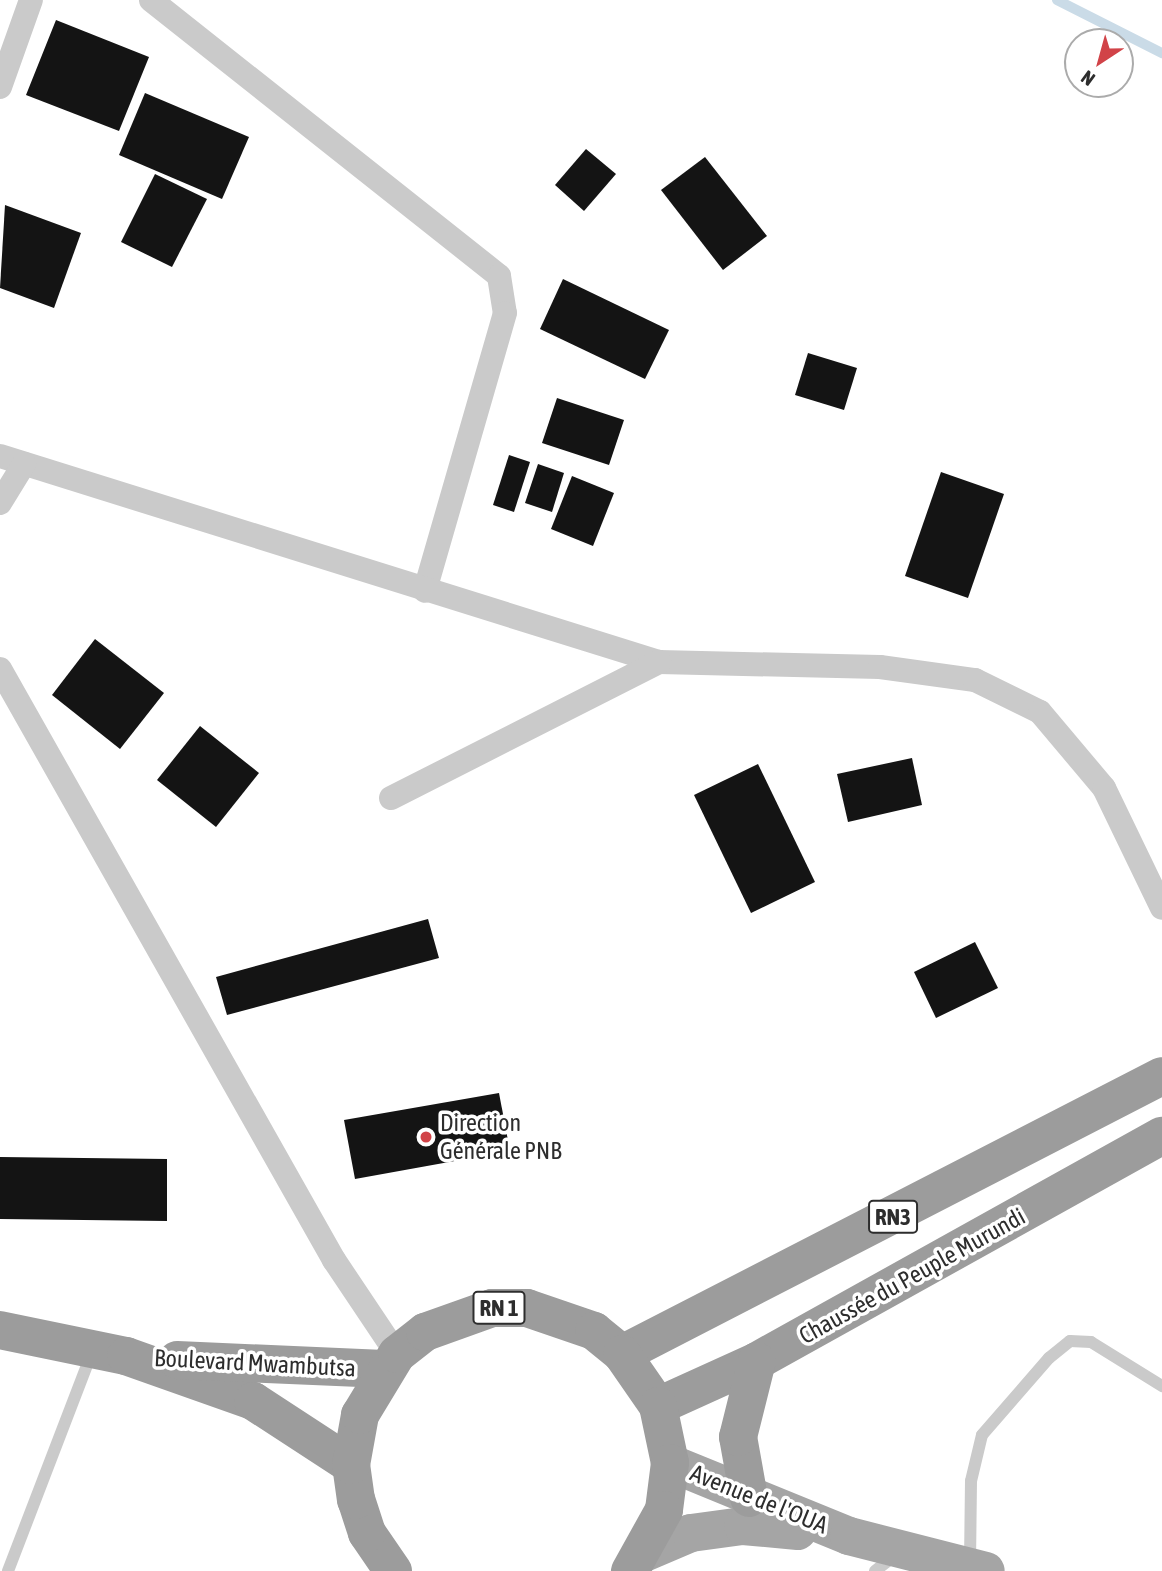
<!DOCTYPE html>
<meta charset="utf-8">
<style>
body{margin:0}
#map{position:relative;width:1162px;height:1571px;overflow:hidden;background:#fff;font-family:"Asap Condensed",sans-serif}
div>[style]{position:absolute}
.stream>*{height:10px;margin:-5px;padding:0 5px;transform-origin:5px;border-radius:5px;background:#cadbe7}
.building>*{inset:0;background:#141414}
.service>*{height:12px;margin:-6px;padding:0 6px;transform-origin:6px;border-radius:6px;background:#cacaca}
.minor>*{height:24px;margin:-12px;padding:0 12px;transform-origin:12px;border-radius:12px;background:#cacaca}
.primary>*{height:38px;margin:-19px;padding:0 19px;transform-origin:19px;border-radius:19px;background:#a5a5a5}
.trunk>*{height:38px;margin:-19px;padding:0 19px;transform-origin:19px;border-radius:19px;background:#9c9c9c}
.dots>*{width:19px;height:19px;translate:-50% -50%;box-sizing:border-box;border:4px solid #fff;border-radius:50%}
span{translate:-50% -50%;white-space:nowrap;text-align:center;line-height:1.15;-webkit-text-stroke:7px #fff;paint-order:stroke}
.shield-label span{padding:2px 5px;background:#fff;border:2px solid;border-radius:5px;-webkit-text-stroke-width:0}
.shield-label{font-size:23px;color:#2d2d2d;font-weight:700}
.poi-label{font-size:24px;color:#2d2d2d}
.left{translate:0 -50%;text-align:left}
.street-label{font-size:24px;color:#2d2d2d}
.north{position:absolute;left:1064px;top:28px;width:70px;height:70px;box-sizing:border-box;background:#fff;border:2px solid #ababab;border-radius:50%;rotate:216deg;font-size:19px;font-weight:700;line-height:28px;text-align:center;color:#2d2d2d}
.north::after{content:'';display:block;margin:auto;width:24px;height:32px;background:#d14348;clip-path:polygon(50% 0,100% 100%,50% 72%,0 100%)}
</style>
<div id="map">
<div class="stream">
<div style="left:1057px;top:0;width:118px;rotate:26.8deg"></div>
</div>
<div class="building">
<div style="clip-path:polygon(56px 20px,149px 57px,119px 131px,26px 95px)"></div>
<div style="clip-path:polygon(145px 93px,249px 137px,222px 199px,119px 155px)"></div>
<div style="clip-path:polygon(586px 149px,616px 174px,584px 211px,555px 185px)"></div>
<div style="clip-path:polygon(705px 157px,767px 236px,723px 270px,661px 190px)"></div>
<div style="clip-path:polygon(155px 174px,207px 199px,172px 267px,121px 242px)"></div>
<div style="clip-path:polygon(5px 205px,81px 233px,54px 308px,0 288px)"></div>
<div style="clip-path:polygon(563px 279px,669px 330px,645px 379px,540px 329px)"></div>
<div style="clip-path:polygon(808px 353px,857px 368px,844px 410px,795px 395px)"></div>
<div style="clip-path:polygon(557px 398px,624px 420px,609px 465px,542px 443px)"></div>
<div style="clip-path:polygon(509px 455px,530px 462px,514px 512px,493px 505px)"></div>
<div style="clip-path:polygon(538px 464px,564px 473px,552px 512px,525px 503px)"></div>
<div style="clip-path:polygon(941px 472px,1004px 494px,968px 598px,905px 576px)"></div>
<div style="clip-path:polygon(572px 476px,614px 493px,593px 546px,551px 529px)"></div>
<div style="clip-path:polygon(95px 639px,164px 693px,120px 749px,52px 695px)"></div>
<div style="clip-path:polygon(200px 726px,259px 773px,216px 827px,157px 780px)"></div>
<div style="clip-path:polygon(912px 758px,922px 805px,848px 822px,837px 774px)"></div>
<div style="clip-path:polygon(758px 764px,815px 882px,751px 913px,694px 795px)"></div>
<div style="clip-path:polygon(428px 919px,439px 958px,227px 1015px,216px 977px)"></div>
<div style="clip-path:polygon(975px 942px,998px 988px,936px 1018px,914px 972px)"></div>
<div style="clip-path:polygon(499px 1093px,510px 1151px,355px 1179px,344px 1120px)"></div>
<div style="clip-path:polygon(0 1157px,167px 1159px,167px 1221px,0 1219px)"></div>
</div>
<div class="service">
<div style="left:970px;top:1563px;width:82px;rotate:-89.3deg"></div>
<div style="left:971px;top:1481px;width:47px;rotate:-76.6deg"></div>
<div style="left:982px;top:1435px;width:102px;rotate:-49deg"></div>
<div style="left:1049px;top:1358px;width:27px;rotate:-39deg"></div>
<div style="left:1070px;top:1341px;width:21px;rotate:3deg"></div>
<div style="left:1091px;top:1342px;width:84px;rotate:31.8deg"></div>
<div style="left:8px;top:1571px;width:235px;rotate:-69deg"></div>
<div style="left:875px;top:1571px;width:24px;rotate:-38deg"></div>
</div>
<div class="minor">
<div style="left:151px;top:0;width:444px;rotate:38.4deg"></div>
<div style="left:499px;top:276px;width:37px;rotate:81deg"></div>
<div style="left:505px;top:313px;width:289px;rotate:106.1deg"></div>
<div style="left:0;top:87px;width:92px;rotate:-70.4deg"></div>
<div style="left:0;top:456px;width:690px;rotate:17.36deg"></div>
<div style="left:659px;top:662px;width:221px;rotate:1.3deg"></div>
<div style="left:880px;top:667px;width:96px;rotate:7.8deg"></div>
<div style="left:975px;top:680px;width:72px;rotate:26.2deg"></div>
<div style="left:1040px;top:712px;width:99px;rotate:49.9deg"></div>
<div style="left:1104px;top:788px;width:133px;rotate:64.2deg"></div>
<div style="left:0;top:503px;width:46px;rotate:-58.4deg"></div>
<div style="left:0;top:669px;width:679px;rotate:60.53deg"></div>
<div style="left:334px;top:1260px;width:113px;rotate:56.2deg"></div>
<div style="left:391px;top:798px;width:301px;rotate:-26.9deg"></div>
</div>
<div class="primary">
<div style="left:670px;top:1463px;width:193px;rotate:22.2deg"></div>
<div style="left:849px;top:1536px;width:141px;rotate:14.3deg"></div>
<div style="left:644px;top:1553px;width:51px;rotate:-23.1deg"></div>
<div style="left:691px;top:1533px;width:52px;rotate:-7.7deg"></div>
<div style="left:743px;top:1526px;width:55px;rotate:5.2deg"></div>
</div>
<div class="trunk">
<div style="left:0;top:1330px;width:129px;rotate:11.7deg"></div>
<div style="left:126px;top:1356px;width:135px;rotate:19.5deg"></div>
<div style="left:253px;top:1401px;width:117px;rotate:33.1deg"></div>
<div style="left:622px;top:1354px;width:607px;rotate:-27.24deg"></div>
<div style="left:177px;top:1360px;width:207px;rotate:2.5deg"></div>
<div style="left:658px;top:1406px;width:109px;rotate:-24.4deg"></div>
<div style="left:757px;top:1361px;width:463px;rotate:-29.1deg"></div>
<div style="left:749px;top:1498px;width:62px;rotate:-100.2deg"></div>
<div style="left:738px;top:1437px;width:78px;rotate:-76deg"></div>
<div style="left:393px;top:1571px;width:46px;rotate:-124.4deg"></div>
<div style="left:367px;top:1533px;width:35px;rotate:-108deg"></div>
<div style="left:356px;top:1500px;width:35px;rotate:-98deg"></div>
<div style="left:351px;top:1465px;width:51px;rotate:-79.8deg"></div>
<div style="left:360px;top:1415px;width:71px;rotate:-58.8deg"></div>
<div style="left:397px;top:1354px;width:36px;rotate:-38deg"></div>
<div style="left:425px;top:1332px;width:71px;rotate:-19.7deg"></div>
<div style="left:492px;top:1308px;width:35px"></div>
<div style="left:527px;top:1308px;width:71px;rotate:18.9deg"></div>
<div style="left:594px;top:1331px;width:36px;rotate:39deg"></div>
<div style="left:622px;top:1354px;width:63px;rotate:55.3deg"></div>
<div style="left:658px;top:1406px;width:58px;rotate:78.1deg"></div>
<div style="left:670px;top:1463px;width:47px;rotate:97.3deg"></div>
<div style="left:664px;top:1510px;width:70px;rotate:119.1deg"></div>
</div>
<div class="dots">
<div style="left:426px;top:1137px;background:#d14348"></div>
</div>
<div class="shield-label">
<span style="left:893px;top:1217px">RN3</span>
<span style="left:499px;top:1308px">RN 1</span>
</div>
<div class="poi-label">
<span class="left" style="left:440px;top:1137px">Direction<br>Générale PNB</span>
</div>
<div class="street-label">
<span style="left:912px;top:1276px;rotate:-29deg">Chaussée du Peuple Murundi</span>
<span style="left:255px;top:1363px;rotate:3deg">Boulevard Mwambutsa</span>
<span style="left:759px;top:1499px;rotate:22deg">Avenue de l'OUA</span>
</div>
<div class="north">N</div>
</div>
